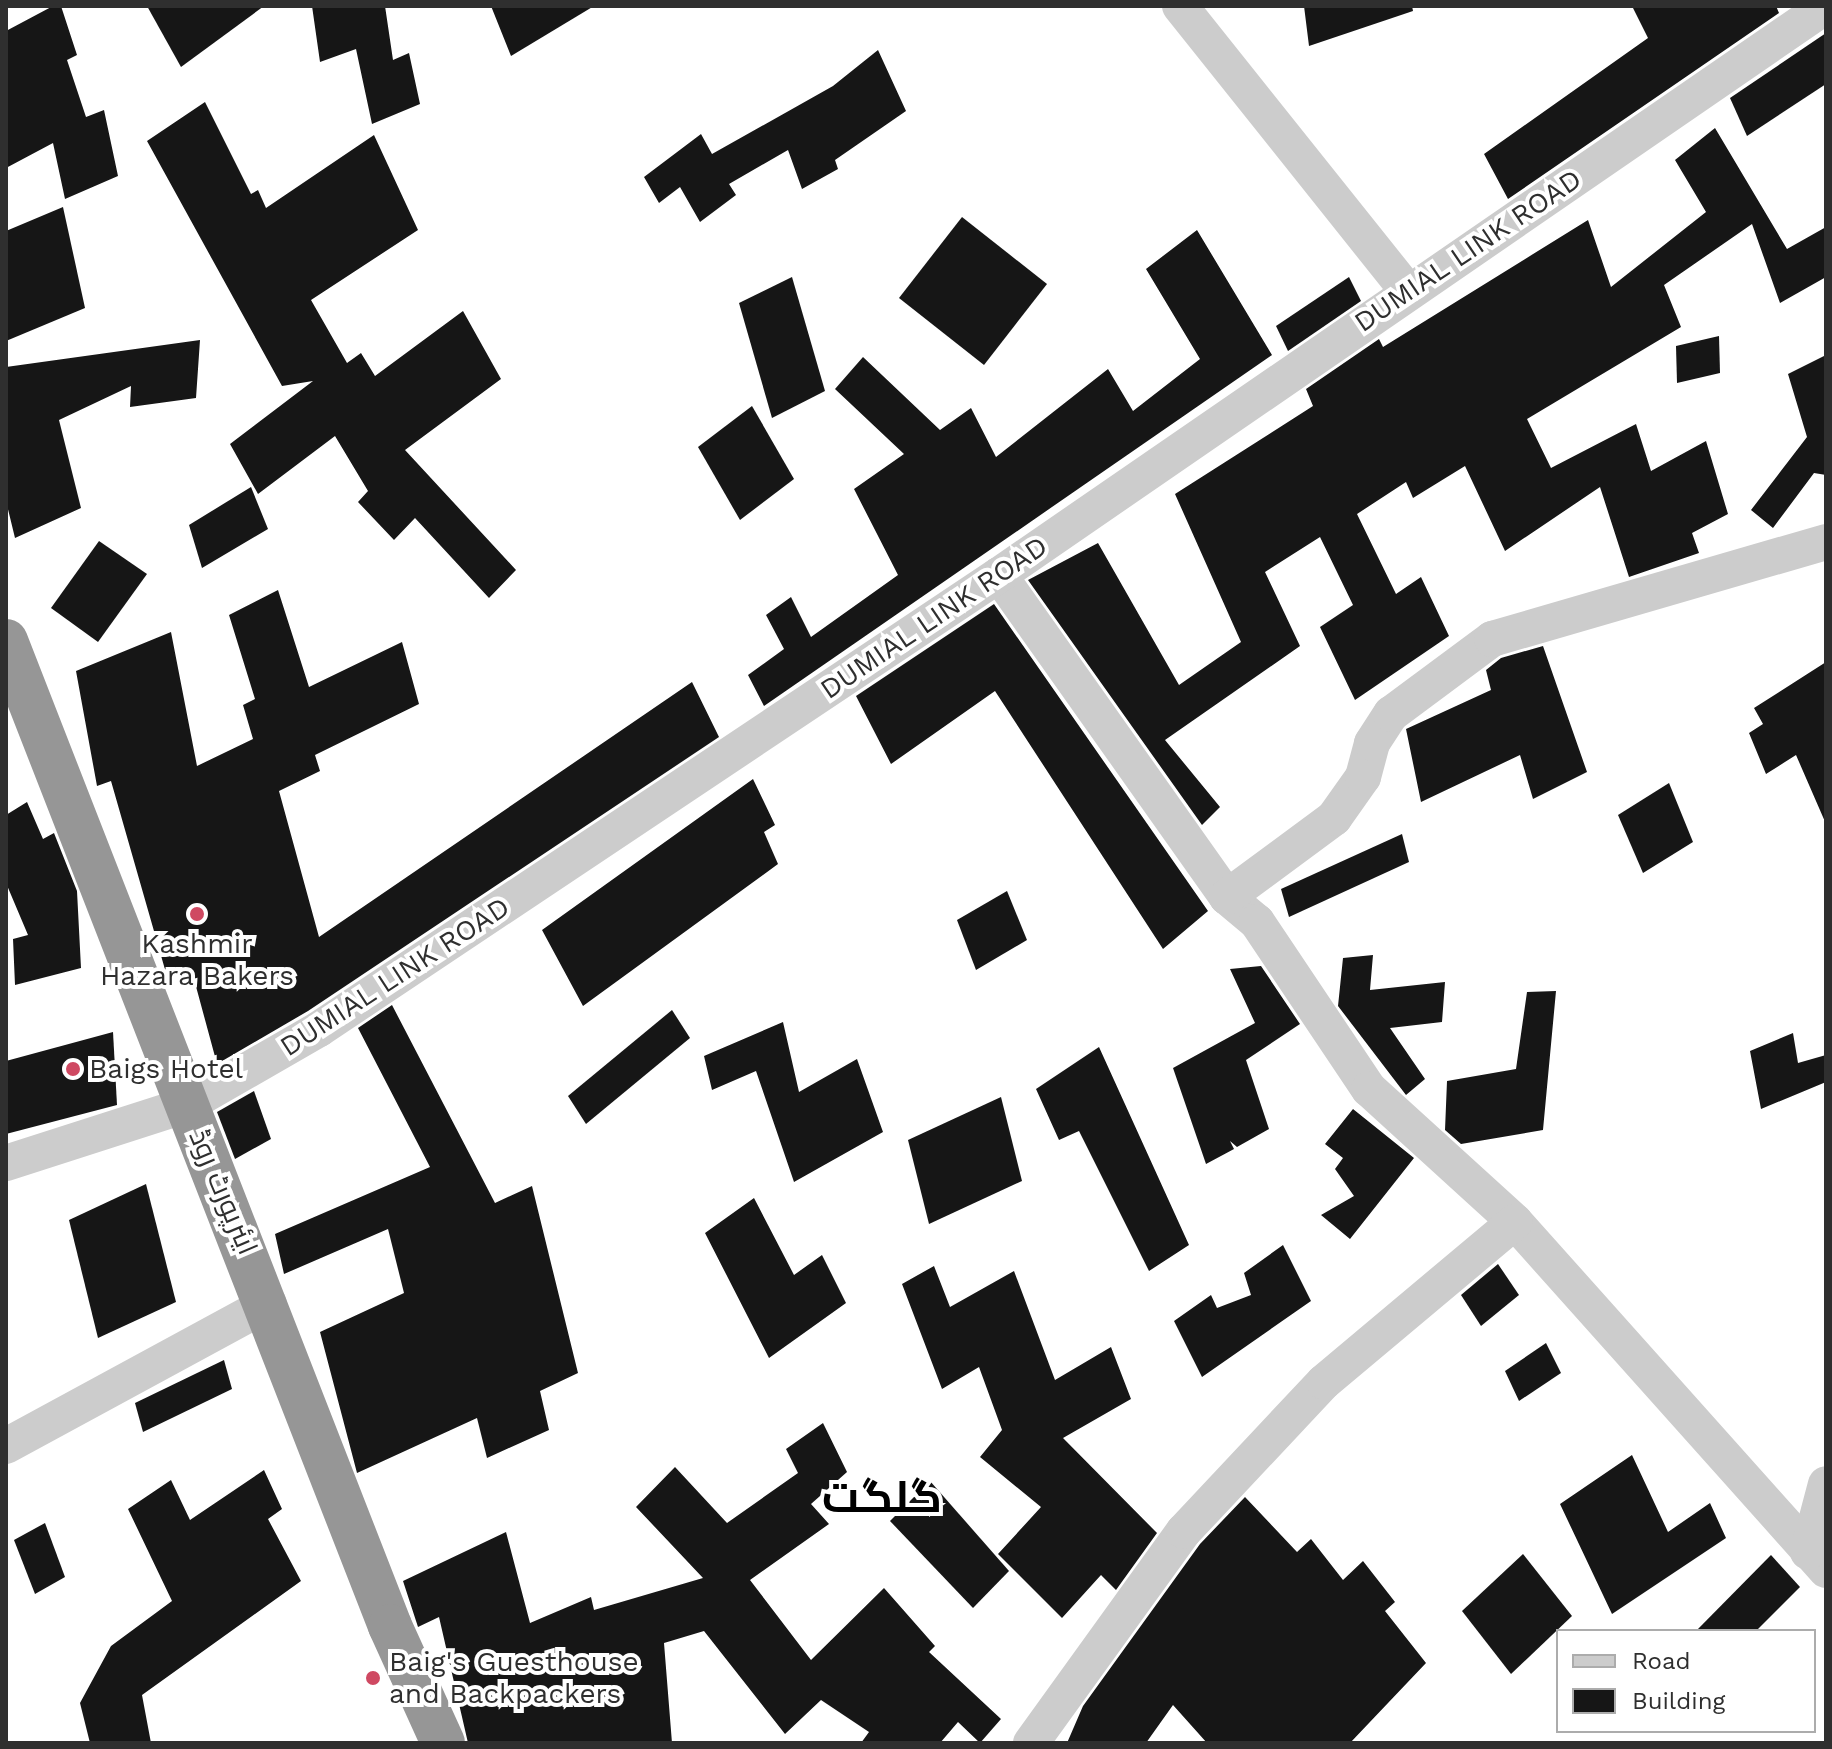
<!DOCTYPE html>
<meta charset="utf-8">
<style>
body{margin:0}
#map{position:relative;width:1832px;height:1749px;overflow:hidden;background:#fff;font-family:"Work Sans",Cairo,sans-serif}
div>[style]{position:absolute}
.building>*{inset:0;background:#161616}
.street>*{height:36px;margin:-18px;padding:0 18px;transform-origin:18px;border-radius:18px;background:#ccc}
.highway>*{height:44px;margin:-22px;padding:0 22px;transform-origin:22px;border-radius:22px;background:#969696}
.dots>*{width:22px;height:22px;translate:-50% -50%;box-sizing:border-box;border:4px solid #fff;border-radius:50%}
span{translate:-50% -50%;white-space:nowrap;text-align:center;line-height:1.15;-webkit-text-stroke:8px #fff;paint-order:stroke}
.street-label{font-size:28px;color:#2f2f2f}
.poi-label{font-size:28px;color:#2f2f2f}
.left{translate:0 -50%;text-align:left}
.town-label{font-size:44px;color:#000;font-weight:700}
.frame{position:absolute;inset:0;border:8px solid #2f2f2f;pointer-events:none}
.legend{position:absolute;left:1556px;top:1629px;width:260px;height:104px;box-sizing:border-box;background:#fff;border:2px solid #acacac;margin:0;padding:10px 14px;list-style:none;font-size:24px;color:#2f2f2f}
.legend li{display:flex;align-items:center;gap:16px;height:40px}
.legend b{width:40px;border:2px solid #acacac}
</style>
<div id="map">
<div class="building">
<div style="clip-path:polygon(53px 6px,61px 6px,77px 55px,67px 60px,86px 117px,104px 110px,118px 176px,65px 199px,53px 143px,6px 168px,6px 31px)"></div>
<div style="clip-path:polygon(147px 6px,264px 6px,181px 67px)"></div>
<div style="clip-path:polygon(312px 6px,385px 6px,393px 60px,409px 53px,420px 104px,372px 124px,356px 49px,320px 62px)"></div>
<div style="clip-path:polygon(491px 6px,594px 6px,511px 56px)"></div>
<div style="clip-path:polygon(1304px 6px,1412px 6px,1413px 11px,1309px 46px)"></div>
<div style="clip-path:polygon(1632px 6px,1776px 6px,1779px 13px,1508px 199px,1484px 154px,1648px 38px)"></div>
<div style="clip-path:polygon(1826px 33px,1826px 84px,1747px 136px,1730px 98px)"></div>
<div style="clip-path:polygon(878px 50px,906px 111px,835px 160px,838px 169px,802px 189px,788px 150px,729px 184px,736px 195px,700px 222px,680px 187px,659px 203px,644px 177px,701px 134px,712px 154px,833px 86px)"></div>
<div style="clip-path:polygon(205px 102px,251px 194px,258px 190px,266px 208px,374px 135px,418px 230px,311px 300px,347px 363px,361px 353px,375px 376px,463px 311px,501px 379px,405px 450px,516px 570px,489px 598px,415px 518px,394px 540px,358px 502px,368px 491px,335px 436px,258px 494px,230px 444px,313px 381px,282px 386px,147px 141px)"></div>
<div style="clip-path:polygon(1715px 128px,1787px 249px,1826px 227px,1826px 277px,1780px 303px,1752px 224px,1664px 285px,1681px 327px,1527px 419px,1551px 468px,1636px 424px,1651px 471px,1706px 441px,1728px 514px,1692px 533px,1699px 553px,1629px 577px,1600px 487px,1505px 551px,1465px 466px,1413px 498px,1406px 482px,1357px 514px,1396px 594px,1421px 577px,1449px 636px,1355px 700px,1320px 627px,1353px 605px,1320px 537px,1265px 572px,1300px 646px,1165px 740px,1220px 807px,1202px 825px,1028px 580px,1098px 543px,1179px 685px,1241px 642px,1175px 494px,1313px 406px,1306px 389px,1379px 339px,1383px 347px,1588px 220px,1611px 287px,1706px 212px,1675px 160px)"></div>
<div style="clip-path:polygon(63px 207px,85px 308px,6px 341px,6px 231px)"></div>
<div style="clip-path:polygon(962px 217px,1047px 284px,984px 365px,899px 298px)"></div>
<div style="clip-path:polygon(1197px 230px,1272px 355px,764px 706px,748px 675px,784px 649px,766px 615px,791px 597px,811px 637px,898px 575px,854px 489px,904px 454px,835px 389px,863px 357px,940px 430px,971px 408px,996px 457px,1108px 369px,1133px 411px,1200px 359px,1146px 269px)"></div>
<div style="clip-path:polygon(792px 277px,825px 391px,772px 418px,739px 303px)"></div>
<div style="clip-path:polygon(1349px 277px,1361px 301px,1288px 351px,1276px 326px)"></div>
<div style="clip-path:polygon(1719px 336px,1720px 373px,1677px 383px,1676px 346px)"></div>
<div style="clip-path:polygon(200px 340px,196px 398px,130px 407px,131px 386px,59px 420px,81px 508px,15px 538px,6px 501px,6px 367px)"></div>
<div style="clip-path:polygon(1826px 355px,1826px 475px,1814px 473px,1773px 528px,1751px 510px,1807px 437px,1788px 374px)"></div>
<div style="clip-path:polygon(752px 406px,794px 479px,740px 520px,698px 447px)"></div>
<div style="clip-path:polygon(251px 487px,268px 529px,202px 568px,189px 525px)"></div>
<div style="clip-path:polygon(99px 541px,147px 574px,98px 642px,51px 608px)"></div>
<div style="clip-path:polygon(278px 590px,309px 687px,402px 642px,419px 704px,315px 755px,320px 771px,279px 791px,319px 937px,692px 682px,719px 737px,308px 1011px,217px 1064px,191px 968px,168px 980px,111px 781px,97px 786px,76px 671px,171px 632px,197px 766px,253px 739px,243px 705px,255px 699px,229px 615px)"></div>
<div style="clip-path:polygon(994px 604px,1208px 911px,1163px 949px,995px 691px,891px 764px,856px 696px)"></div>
<div style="clip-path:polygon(1543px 646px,1587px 772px,1533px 799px,1520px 755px,1421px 802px,1406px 729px,1491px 690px,1486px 670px,1501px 658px)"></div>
<div style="clip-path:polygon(1826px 662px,1826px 824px,1796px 755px,1766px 774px,1749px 733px,1763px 724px,1754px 708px)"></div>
<div style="clip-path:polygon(753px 779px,775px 825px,764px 832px,778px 864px,583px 1006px,542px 930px)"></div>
<div style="clip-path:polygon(1669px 783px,1693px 842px,1643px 873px,1618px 815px)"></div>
<div style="clip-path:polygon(27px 802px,43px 839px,54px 833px,77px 891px,81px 968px,15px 985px,13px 939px,28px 935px,6px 883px,6px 815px)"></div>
<div style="clip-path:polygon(1402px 834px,1409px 862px,1289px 917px,1281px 889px)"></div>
<div style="clip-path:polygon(1007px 891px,1027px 940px,976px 970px,957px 920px)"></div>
<div style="clip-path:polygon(1373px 955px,1370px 990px,1445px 982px,1442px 1022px,1390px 1028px,1425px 1079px,1406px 1095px,1338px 1006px,1343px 958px)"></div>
<div style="clip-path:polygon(1261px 966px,1300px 1024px,1246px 1060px,1269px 1129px,1237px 1147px,1230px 1141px,1234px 1149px,1206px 1164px,1173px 1068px,1255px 1023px,1230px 969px)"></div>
<div style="clip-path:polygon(1556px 991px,1543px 1130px,1461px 1144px,1445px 1130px,1447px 1081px,1516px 1069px,1527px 992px)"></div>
<div style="clip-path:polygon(392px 1005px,495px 1203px,532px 1186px,578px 1373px,540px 1391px,549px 1430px,487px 1458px,477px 1418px,357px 1473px,320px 1332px,404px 1293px,388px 1229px,284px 1274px,275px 1234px,430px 1167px,358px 1028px)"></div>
<div style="clip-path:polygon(672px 1010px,690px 1038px,586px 1124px,568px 1096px)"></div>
<div style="clip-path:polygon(783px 1022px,799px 1092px,857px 1059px,883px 1132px,794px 1182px,756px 1071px,712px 1090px,704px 1056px)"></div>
<div style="clip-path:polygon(113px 1032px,117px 1105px,6px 1134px,6px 1061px)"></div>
<div style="clip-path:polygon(1793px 1033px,1798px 1063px,1826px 1055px,1826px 1082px,1761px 1109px,1750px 1051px)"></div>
<div style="clip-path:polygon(1099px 1047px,1189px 1245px,1149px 1271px,1079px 1131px,1059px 1140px,1036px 1089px)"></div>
<div style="clip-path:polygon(254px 1091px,271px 1139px,235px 1159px,217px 1112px)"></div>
<div style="clip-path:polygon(1001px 1097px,1022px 1181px,929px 1224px,908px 1140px)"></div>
<div style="clip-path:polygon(1353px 1109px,1414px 1158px,1350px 1239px,1321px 1215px,1354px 1196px,1335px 1169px,1343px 1158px,1325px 1144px)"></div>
<div style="clip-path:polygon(146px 1184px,176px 1302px,98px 1338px,69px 1220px)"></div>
<div style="clip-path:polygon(754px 1198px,794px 1275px,822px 1255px,846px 1303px,769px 1358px,705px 1233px)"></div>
<div style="clip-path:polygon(1283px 1245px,1311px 1301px,1202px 1377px,1174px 1321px,1211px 1295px,1217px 1308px,1251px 1295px,1244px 1273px)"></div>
<div style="clip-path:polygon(1498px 1264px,1519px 1295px,1481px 1326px,1461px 1295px)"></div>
<div style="clip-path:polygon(934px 1266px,950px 1307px,1014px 1271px,1055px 1380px,1111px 1347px,1131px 1399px,1063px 1438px,1157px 1533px,1116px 1590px,1101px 1575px,1062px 1618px,998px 1554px,1041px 1507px,980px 1457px,1002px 1430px,979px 1367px,942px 1389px,902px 1284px)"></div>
<div style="clip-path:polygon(1546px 1343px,1561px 1373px,1519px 1401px,1505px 1371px)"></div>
<div style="clip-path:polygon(224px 1360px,232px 1389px,143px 1432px,135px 1403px)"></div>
<div style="clip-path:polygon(823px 1423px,847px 1472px,811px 1504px,829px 1524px,750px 1580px,811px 1660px,884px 1588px,935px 1646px,929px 1652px,1001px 1719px,980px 1743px,958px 1722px,940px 1743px,861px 1743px,869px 1732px,821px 1700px,785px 1734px,704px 1631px,664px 1643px,672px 1743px,468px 1743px,439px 1617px,418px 1627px,403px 1581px,506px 1532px,530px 1623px,591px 1597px,594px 1610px,703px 1578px,636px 1507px,675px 1467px,727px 1523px,798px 1473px,786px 1449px)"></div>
<div style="clip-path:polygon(1632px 1455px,1668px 1532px,1710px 1503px,1726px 1538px,1612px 1614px,1560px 1504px)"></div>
<div style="clip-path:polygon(264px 1470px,282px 1509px,268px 1519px,301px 1581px,142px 1695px,151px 1743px,90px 1743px,80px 1703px,111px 1646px,172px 1601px,128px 1509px,171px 1480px,190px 1520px)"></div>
<div style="clip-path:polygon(930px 1481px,1009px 1571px,973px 1608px,890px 1521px)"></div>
<div style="clip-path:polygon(1245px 1497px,1297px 1552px,1311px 1539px,1343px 1580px,1363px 1561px,1395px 1602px,1385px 1611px,1426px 1663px,1350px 1743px,1207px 1743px,1173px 1705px,1146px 1743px,1067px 1743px,1083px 1706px,1200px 1544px)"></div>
<div style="clip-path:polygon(45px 1523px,65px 1577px,35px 1594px,14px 1540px)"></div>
<div style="clip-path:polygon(1523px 1554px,1572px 1616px,1511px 1674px,1462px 1611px)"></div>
<div style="clip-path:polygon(1771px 1555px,1800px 1587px,1756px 1631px,1696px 1631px)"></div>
</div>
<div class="street">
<div style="left:1180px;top:6px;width:366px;rotate:51.4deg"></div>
<div style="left:999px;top:575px;width:395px;rotate:54.7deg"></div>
<div style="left:1227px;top:897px;width:39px;rotate:40deg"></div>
<div style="left:1257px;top:922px;width:201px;rotate:56.2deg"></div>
<div style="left:1369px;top:1089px;width:197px;rotate:42.3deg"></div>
<div style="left:1515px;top:1222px;width:467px;rotate:48.2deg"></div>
<div style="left:1227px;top:897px;width:133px;rotate:-36.4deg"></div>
<div style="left:1334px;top:818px;width:50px;rotate:-54.7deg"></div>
<div style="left:1363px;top:777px;width:35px;rotate:-75deg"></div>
<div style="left:1372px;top:743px;width:35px;rotate:-57deg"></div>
<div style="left:1391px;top:714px;width:126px;rotate:-36.6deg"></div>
<div style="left:1492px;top:639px;width:348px;rotate:-16.2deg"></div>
<div style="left:6px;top:1163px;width:190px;rotate:-17.8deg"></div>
<div style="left:187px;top:1105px;width:152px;rotate:-29.9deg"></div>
<div style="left:319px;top:1029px;width:818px;rotate:-33.73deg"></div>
<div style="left:999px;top:575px;width:1004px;rotate:-34.53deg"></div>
<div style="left:6px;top:1446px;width:299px;rotate:-28.5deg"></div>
<div style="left:1808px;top:1552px;width:70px;rotate:-75.2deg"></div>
<div style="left:1031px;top:1743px;width:261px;rotate:-54.2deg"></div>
<div style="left:1184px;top:1531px;width:204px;rotate:-46.8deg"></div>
<div style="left:1324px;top:1382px;width:249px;rotate:-40deg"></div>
</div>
<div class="highway">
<div style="left:6px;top:641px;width:1057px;rotate:68.7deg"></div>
<div style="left:390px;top:1626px;width:128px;rotate:65.6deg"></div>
</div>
<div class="dots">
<div style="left:197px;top:914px;background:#cf4962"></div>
<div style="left:73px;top:1069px;background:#cf4962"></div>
<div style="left:373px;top:1678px;background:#cf4962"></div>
</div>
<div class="street-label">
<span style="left:1468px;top:251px;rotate:-34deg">DUMIAL LINK ROAD</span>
<span style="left:934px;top:618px;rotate:-34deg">DUMIAL LINK ROAD</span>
<span style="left:395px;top:977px;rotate:-33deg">DUMIAL LINK ROAD</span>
<span style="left:223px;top:1192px;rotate:67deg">ایئرپورٹ روڈ</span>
</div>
<div class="poi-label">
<span style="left:197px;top:960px">Kashmir<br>Hazara Bakers</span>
<span class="left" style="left:89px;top:1069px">Baigs Hotel</span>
<span class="left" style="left:389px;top:1678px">Baig's Guesthouse<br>and Backpackers</span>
</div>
<div class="town-label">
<span style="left:882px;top:1497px">گلگت</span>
</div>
<div class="frame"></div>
<ul class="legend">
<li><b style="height:10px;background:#ccc"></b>Road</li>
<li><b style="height:22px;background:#161616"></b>Building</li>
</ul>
</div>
